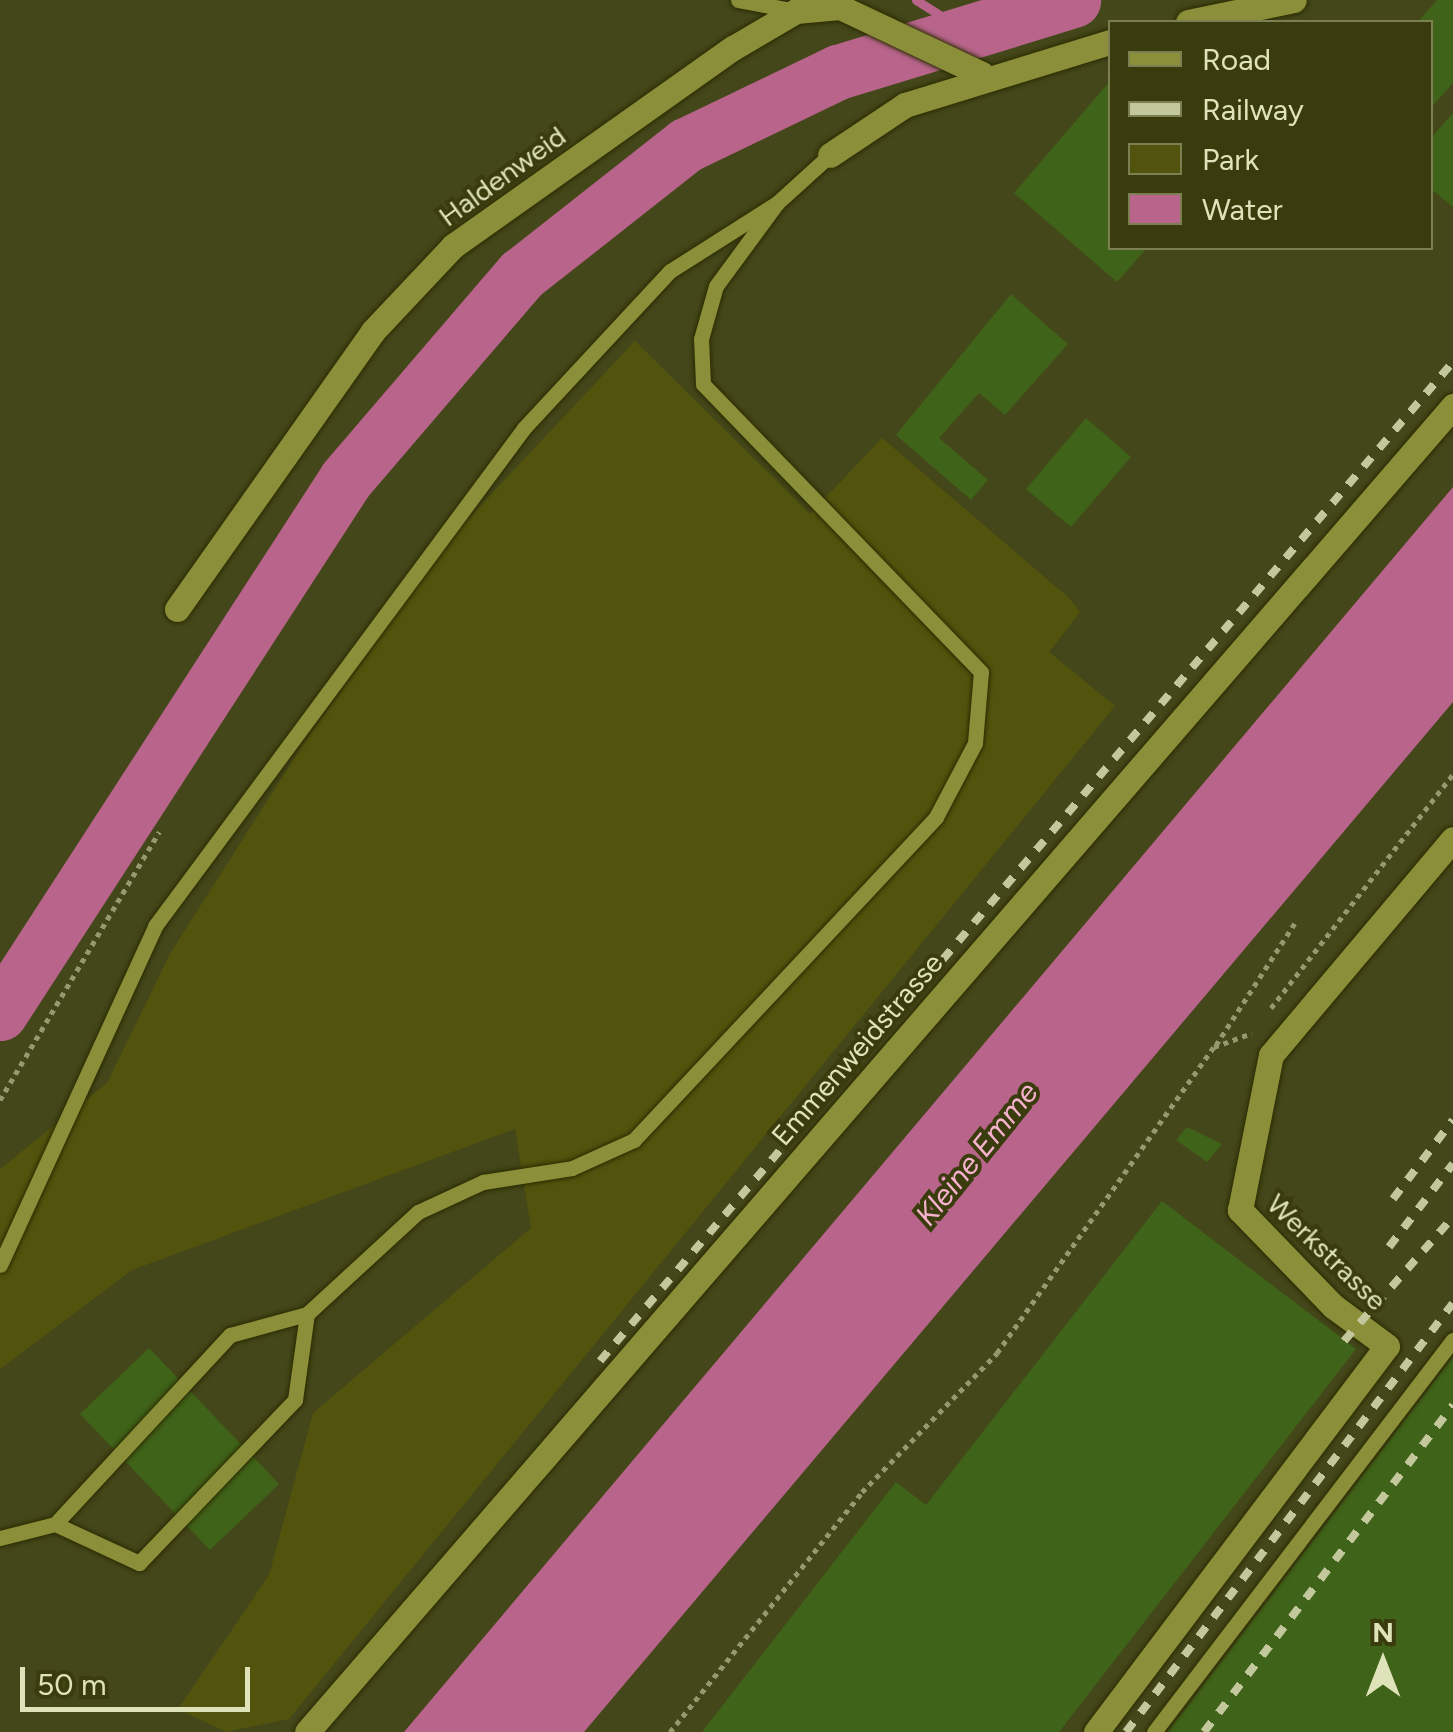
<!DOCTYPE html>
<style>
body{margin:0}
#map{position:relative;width:1453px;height:1732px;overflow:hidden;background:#444719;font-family:Figtree,sans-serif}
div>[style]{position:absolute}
.green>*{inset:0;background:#52540d}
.water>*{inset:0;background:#b8648b}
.stream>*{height:9px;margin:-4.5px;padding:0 4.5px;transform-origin:4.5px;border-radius:4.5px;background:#b8648b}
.river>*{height:55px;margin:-27.5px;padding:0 27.5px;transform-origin:27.5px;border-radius:27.5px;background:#b8648b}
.building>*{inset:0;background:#3f6318}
.path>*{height:5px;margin-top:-2.5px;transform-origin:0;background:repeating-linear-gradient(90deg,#95996d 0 5px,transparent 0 10px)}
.roads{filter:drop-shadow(0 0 2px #2b2c00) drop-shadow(0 0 2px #2b2c00)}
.service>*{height:15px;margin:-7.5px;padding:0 7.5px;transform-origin:7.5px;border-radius:7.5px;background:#8b8f39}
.minor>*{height:25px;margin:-12.5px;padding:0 12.5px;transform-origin:12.5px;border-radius:12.5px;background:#8b8f39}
.rail>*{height:8px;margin-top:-4px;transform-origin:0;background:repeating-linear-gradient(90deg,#c3c79c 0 12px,transparent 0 24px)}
span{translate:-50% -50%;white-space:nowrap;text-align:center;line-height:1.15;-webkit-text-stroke:8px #3a3c0d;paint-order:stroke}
.street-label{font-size:28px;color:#dfe3b9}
.water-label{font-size:30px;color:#f7b2cf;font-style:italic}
.legend{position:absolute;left:1108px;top:20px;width:325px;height:230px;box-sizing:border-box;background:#3a3c0d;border:2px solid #7c7f52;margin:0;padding:12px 18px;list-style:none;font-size:30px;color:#dfe3b9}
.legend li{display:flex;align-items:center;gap:20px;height:50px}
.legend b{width:50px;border:2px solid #7c7f52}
.north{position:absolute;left:1333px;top:1612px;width:100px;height:100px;-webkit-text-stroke:8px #3a3c0d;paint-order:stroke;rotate:0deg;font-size:28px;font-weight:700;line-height:40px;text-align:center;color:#dfe3b9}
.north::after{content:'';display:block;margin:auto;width:35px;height:45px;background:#dfe3b9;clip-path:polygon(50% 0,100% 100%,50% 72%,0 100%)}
.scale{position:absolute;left:20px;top:1667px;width:230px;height:45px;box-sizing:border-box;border:5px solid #dfe3b9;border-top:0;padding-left:12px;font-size:30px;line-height:35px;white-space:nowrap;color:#dfe3b9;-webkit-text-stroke:8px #3a3c0d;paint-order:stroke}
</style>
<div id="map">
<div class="green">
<div style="clip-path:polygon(635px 341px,810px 514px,882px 438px,1069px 598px,1080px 612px,1049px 652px,1115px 706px,289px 1719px,226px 1732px,178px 1709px,269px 1575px,313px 1413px,531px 1228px,515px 1129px,132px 1270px,0 1369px,0 1169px,107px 1083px,171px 952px,304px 743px,451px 537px)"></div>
</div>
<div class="water">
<div style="clip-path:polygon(1453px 487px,1453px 702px,584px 1732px,404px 1732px)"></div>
</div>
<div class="stream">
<div style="left:916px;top:0;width:58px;rotate:32.3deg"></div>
</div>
<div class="river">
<div style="left:0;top:1013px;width:636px;rotate:-57.06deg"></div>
<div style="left:346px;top:479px;width:270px;rotate:-49.4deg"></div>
<div style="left:522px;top:274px;width:209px;rotate:-38.2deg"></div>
<div style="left:686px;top:145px;width:169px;rotate:-25.7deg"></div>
<div style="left:838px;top:72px;width:246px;rotate:-17deg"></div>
</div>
<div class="building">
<div style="clip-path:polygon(1437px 0,1453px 0,1453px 83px,1430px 109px,1430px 22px,1418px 22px)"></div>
<div style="clip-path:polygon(1110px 81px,1110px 248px,1147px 248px,1117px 282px,1014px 193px)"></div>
<div style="clip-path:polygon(1453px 113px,1453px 207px,1430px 188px,1430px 139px)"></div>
<div style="clip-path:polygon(1011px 294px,1068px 344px,1005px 415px,979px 393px,939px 438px,988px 480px,971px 500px,896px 435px)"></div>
<div style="clip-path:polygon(1086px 418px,1131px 457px,1071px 527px,1026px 489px)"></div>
<div style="clip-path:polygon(1187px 1127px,1222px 1144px,1207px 1162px,1176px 1140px)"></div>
<div style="clip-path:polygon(1162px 1201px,1356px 1349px,1059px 1732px,702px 1732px,896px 1482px,926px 1505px)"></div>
<div style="clip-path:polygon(149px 1348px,279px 1484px,210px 1550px,80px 1414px)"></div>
<div style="clip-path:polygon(1453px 1357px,1453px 1732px,1168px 1732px)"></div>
</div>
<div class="path">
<div style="left:1271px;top:1008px;width:296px;rotate:-52.1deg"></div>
<div style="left:1216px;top:1045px;width:145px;rotate:-57.1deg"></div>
<div style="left:0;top:1100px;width:312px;rotate:-59.3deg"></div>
<div style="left:670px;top:1732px;width:307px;rotate:-51.3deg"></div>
<div style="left:862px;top:1492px;width:194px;rotate:-45.8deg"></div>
<div style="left:997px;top:1353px;width:375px;rotate:-54.7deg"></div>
<div style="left:1214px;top:1047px;width:40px;rotate:-20.2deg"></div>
</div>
<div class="roads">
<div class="service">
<div style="left:738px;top:0;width:59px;rotate:10.7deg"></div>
<div style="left:0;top:1265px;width:373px;rotate:-65.4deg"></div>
<div style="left:155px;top:926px;width:620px;rotate:-53.46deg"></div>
<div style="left:524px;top:428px;width:214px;rotate:-47.1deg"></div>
<div style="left:670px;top:271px;width:127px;rotate:-32.4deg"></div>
<div style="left:777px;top:203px;width:72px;rotate:-42.2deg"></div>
<div style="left:55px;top:1524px;width:93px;rotate:24.9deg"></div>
<div style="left:139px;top:1563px;width:226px;rotate:-46.3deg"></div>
<div style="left:295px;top:1400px;width:87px;rotate:-82.1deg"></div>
<div style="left:0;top:1538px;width:57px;rotate:-14.3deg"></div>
<div style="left:55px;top:1524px;width:258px;rotate:-47.2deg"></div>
<div style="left:230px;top:1335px;width:80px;rotate:-15.3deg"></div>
<div style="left:307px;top:1314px;width:151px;rotate:-42.6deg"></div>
<div style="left:418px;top:1212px;width:72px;rotate:-24.8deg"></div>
<div style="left:483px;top:1182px;width:90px;rotate:-8.9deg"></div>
<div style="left:572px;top:1168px;width:68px;rotate:-24.3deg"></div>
<div style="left:634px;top:1140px;width:442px;rotate:-46.9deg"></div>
<div style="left:936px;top:817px;width:84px;rotate:-62.2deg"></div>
<div style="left:975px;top:743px;width:71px;rotate:-85.2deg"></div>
<div style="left:981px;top:672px;width:400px;rotate:-134deg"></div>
<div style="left:703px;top:384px;width:45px;rotate:-92.5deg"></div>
<div style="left:701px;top:339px;width:55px;rotate:-74.2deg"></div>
<div style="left:716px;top:286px;width:103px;rotate:-53.7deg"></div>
<div style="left:1154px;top:1732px;width:493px;rotate:-52.7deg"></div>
</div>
<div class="minor">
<div style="left:1188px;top:22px;width:108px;rotate:-11.7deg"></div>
<div style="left:830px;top:155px;width:90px;rotate:-33.7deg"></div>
<div style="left:905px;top:105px;width:214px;rotate:-17.1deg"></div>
<div style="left:177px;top:609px;width:340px;rotate:-54.8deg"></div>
<div style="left:373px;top:331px;width:117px;rotate:-46.7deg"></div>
<div style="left:453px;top:246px;width:343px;rotate:-35.3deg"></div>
<div style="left:733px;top:48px;width:73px;rotate:-30.4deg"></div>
<div style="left:796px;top:11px;width:44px;rotate:-5.2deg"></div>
<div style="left:840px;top:7px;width:157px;rotate:25.3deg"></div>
<div style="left:307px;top:1732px;width:1753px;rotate:-49.16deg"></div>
<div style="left:1096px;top:1732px;width:483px;rotate:-53deg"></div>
<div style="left:1387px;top:1346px;width:67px;rotate:-143.5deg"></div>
<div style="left:1333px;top:1306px;width:134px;rotate:-134.1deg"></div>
<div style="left:1240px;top:1210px;width:158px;rotate:-78.7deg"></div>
<div style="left:1271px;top:1055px;width:282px;rotate:-49.9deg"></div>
</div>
</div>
<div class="rail">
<div style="left:1393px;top:1199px;width:99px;rotate:-52.8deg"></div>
<div style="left:1389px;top:1247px;width:105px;rotate:-52.4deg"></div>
<div style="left:1344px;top:1341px;width:165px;rotate:-48.7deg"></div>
<div style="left:600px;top:1361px;width:1314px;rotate:-49.51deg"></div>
<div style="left:1126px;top:1732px;width:539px;rotate:-52.68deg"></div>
<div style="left:1204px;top:1732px;width:411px;rotate:-52.7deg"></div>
</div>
<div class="street-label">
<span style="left:502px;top:176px;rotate:-36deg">Haldenweid</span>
<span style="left:857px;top:1049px;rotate:-49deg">Emmenweidstrasse</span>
<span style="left:1327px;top:1252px;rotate:44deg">Werkstrasse</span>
</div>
<div class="water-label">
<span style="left:977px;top:1154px;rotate:-51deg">Kleine Emme</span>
</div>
<ul class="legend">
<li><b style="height:12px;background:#8b8f39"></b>Road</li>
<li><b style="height:12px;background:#c3c79c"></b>Railway</li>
<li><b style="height:28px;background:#52540d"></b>Park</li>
<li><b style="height:28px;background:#b8648b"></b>Water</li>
</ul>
<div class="north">N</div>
<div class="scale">50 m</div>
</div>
